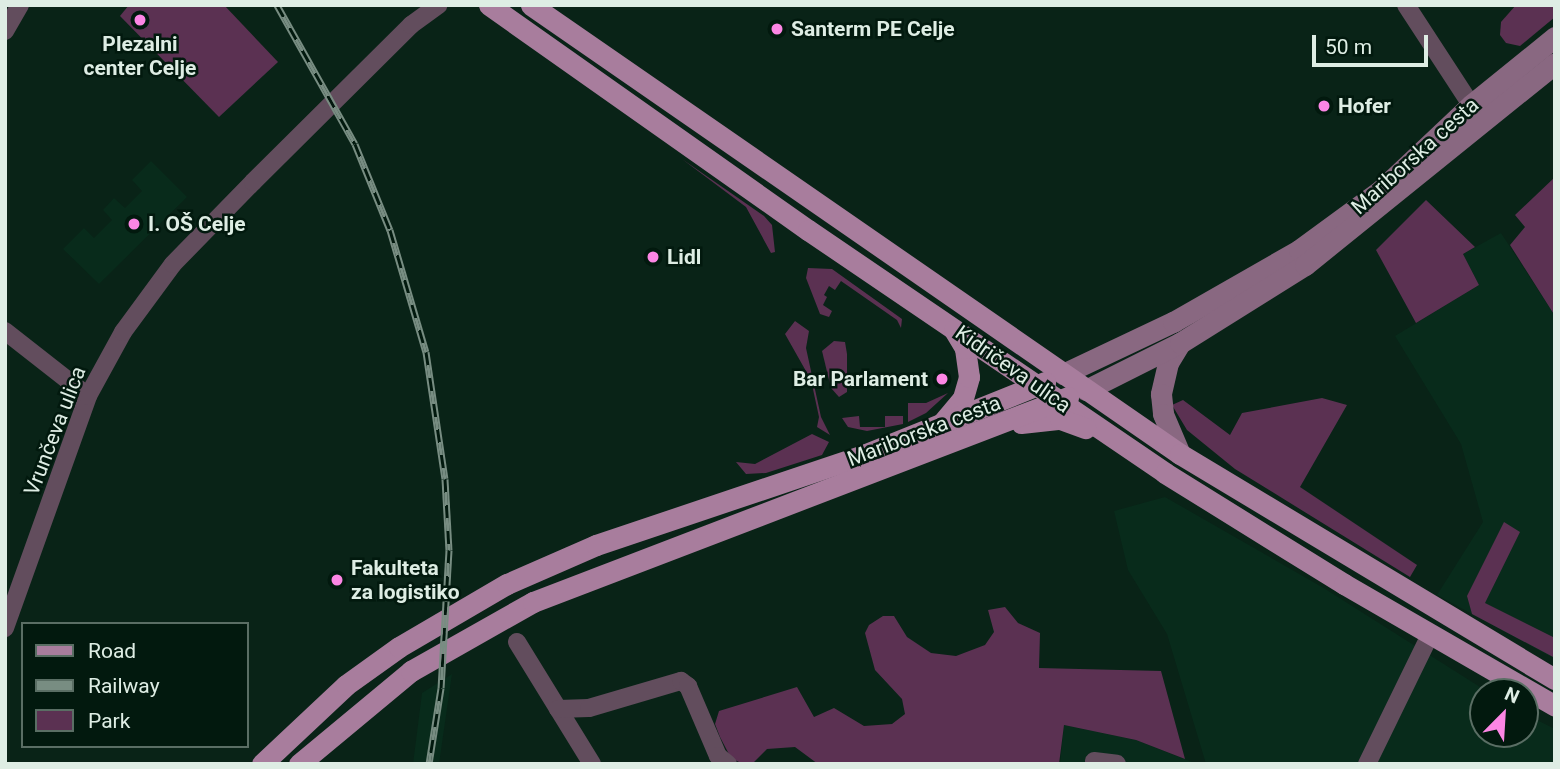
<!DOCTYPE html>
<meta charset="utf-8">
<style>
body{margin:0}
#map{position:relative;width:1560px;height:769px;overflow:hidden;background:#092317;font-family:Roboto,sans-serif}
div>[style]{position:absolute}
.built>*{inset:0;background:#082b1b}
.green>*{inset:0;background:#5b3152}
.street>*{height:18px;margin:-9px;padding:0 9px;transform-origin:9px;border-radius:9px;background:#624d5d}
.secondary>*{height:21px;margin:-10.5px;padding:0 10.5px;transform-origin:10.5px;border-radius:10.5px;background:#896881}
.primary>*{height:21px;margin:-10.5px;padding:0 10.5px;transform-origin:10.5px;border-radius:10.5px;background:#a87d9d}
.rail>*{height:7px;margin-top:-3.5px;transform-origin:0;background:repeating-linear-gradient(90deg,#02190e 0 13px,#788d82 0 26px);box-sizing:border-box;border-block:2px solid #788d82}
.dots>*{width:19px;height:19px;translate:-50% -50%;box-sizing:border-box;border:4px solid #02190e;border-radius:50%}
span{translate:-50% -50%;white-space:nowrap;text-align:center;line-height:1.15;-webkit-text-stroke:5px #02190e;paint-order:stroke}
.poi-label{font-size:21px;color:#deede4;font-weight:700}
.left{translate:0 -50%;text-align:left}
.right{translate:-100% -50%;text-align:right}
.street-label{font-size:21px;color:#deede4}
.frame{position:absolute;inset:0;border:7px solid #deede4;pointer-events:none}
.legend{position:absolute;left:21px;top:622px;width:228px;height:126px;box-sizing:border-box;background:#02190e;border:2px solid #5a6e64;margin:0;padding:9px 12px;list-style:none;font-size:21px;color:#deede4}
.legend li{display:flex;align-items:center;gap:14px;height:35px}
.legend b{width:35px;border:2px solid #5a6e64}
.north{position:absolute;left:1469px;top:678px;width:70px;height:70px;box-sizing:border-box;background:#02190e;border:2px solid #5a6e64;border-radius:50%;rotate:24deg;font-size:19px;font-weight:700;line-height:28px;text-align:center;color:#deede4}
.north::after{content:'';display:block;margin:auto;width:24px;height:32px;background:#fc86e4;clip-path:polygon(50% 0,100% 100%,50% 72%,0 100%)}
.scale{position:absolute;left:1312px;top:35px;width:116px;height:32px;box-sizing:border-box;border:4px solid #deede4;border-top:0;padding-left:9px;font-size:21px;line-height:24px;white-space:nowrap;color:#deede4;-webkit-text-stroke:5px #02190e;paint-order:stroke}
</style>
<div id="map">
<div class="built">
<div style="clip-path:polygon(151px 161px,187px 197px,99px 284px,63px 249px,84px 228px,94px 238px,112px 220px,103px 210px,114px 198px,125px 208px,142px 191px,132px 180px)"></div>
<div style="clip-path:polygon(1501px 233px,1555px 316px,1555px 659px,1437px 595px,1483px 522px,1461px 444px,1395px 336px,1479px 285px,1463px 254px)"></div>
<div style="clip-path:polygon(1165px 497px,1322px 587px,1488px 692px,1483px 692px,1483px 734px,1525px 734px,1525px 714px,1555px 729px,1555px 764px,1206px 764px,1167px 634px,1128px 570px,1114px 511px)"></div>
<div style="clip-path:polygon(452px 674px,439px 764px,413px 764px,422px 693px)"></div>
<div style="clip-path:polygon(1064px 725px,1136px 740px,1197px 764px,1060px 764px)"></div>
</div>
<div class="green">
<div style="clip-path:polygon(129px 5px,224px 5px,278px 62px,219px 117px,120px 16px)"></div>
<div style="clip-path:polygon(1516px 5px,1555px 5px,1555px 17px,1520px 46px,1506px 43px,1500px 35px,1501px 22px)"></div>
<div style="clip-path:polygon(682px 159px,764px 216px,772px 225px,775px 252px,771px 253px,746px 207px)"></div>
<div style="clip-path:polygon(1555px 177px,1555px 316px,1510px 245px,1525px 227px,1515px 215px)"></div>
<div style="clip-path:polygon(1426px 200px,1475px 247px,1463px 254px,1479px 285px,1416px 323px,1376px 250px)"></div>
<div style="clip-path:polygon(808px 268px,832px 269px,902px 319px,901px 328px,897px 320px,841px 281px,835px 290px,829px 286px,824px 295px,827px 297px,823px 305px,832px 311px,829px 317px,820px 314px,806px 278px)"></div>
<div style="clip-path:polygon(795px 321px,809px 331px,806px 348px,821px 417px,830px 435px,817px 427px,819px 417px,811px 380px,785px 334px)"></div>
<div style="clip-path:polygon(834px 341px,845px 342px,847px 354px,847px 392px,839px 397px,831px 388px,822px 351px)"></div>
<div style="clip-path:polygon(948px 393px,926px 413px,908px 422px,908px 403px,926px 403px)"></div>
<div style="clip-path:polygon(1322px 398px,1347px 405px,1300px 487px,1417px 565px,1410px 577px,1235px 469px,1187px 430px,1172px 405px,1183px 400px,1230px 435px,1242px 413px)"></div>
<div style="clip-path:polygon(859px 416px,860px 427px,885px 427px,885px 416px,903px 416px,903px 424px,867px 431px,848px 427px,842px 418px)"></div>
<div style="clip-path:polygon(812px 434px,829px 442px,822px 455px,766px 473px,746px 474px,736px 462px,755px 464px)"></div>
<div style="clip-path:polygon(1504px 522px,1520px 532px,1485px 603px,1555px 638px,1555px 658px,1472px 614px,1467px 596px)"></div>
<div style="clip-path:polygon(1005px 607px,1018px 623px,1040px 633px,1039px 668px,1161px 671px,1185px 759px,1136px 740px,1064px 725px,1059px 764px,818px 764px,795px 747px,767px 749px,754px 762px,743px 764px,731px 758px,720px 737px,715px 724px,719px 711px,797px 687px,814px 717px,834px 708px,864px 726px,892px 724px,905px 714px,902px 699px,875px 670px,865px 633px,869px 625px,883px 616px,894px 616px,907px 637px,931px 653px,956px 656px,985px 645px,994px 632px,988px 610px)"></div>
</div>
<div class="street">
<div style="left:1406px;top:5px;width:130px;rotate:56.9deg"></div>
<div style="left:5px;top:31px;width:30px;rotate:-60deg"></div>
<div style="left:5px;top:331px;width:105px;rotate:38.1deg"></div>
<div style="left:5px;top:628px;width:246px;rotate:-70.3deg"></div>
<div style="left:88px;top:396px;width:73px;rotate:-61.3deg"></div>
<div style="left:123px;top:332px;width:84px;rotate:-53.7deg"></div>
<div style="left:173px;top:264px;width:115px;rotate:-45.7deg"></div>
<div style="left:253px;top:182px;width:223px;rotate:-44.8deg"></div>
<div style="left:411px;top:25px;width:34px;rotate:-36deg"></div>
<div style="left:517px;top:642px;width:143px;rotate:58.4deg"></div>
<div style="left:558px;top:709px;width:31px;rotate:-2deg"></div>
<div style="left:589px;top:708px;width:96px;rotate:-16.4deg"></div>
<div style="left:681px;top:681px;width:9px;rotate:36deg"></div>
<div style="left:688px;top:686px;width:76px;rotate:66.8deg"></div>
<div style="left:718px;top:756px;width:13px;rotate:39deg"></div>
<div style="left:1094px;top:761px;width:23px;rotate:7deg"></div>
<div style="left:1367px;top:764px;width:144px;rotate:-64deg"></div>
</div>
<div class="secondary">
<div style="left:1180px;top:343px;width:23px;rotate:121deg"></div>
<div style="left:1168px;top:363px;width:32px;rotate:103deg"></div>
<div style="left:1161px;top:394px;width:20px;rotate:84deg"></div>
<div style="left:1163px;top:414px;width:43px;rotate:67deg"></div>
<div style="left:1063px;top:374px;width:122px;rotate:-25.3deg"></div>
<div style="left:1173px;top:322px;width:145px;rotate:-29.7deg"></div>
<div style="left:1299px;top:250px;width:102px;rotate:-36.2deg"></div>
<div style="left:1381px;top:190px;width:124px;rotate:-43.4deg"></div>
<div style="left:1471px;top:105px;width:108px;rotate:-39deg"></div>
<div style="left:1086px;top:390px;width:105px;rotate:-26.6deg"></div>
<div style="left:1180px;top:343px;width:147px;rotate:-32deg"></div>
<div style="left:1305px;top:265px;width:321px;rotate:-38.9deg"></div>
</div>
<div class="primary">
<div style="left:489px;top:5px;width:390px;rotate:35.2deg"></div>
<div style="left:808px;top:230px;width:432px;rotate:34.2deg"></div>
<div style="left:1165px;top:473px;width:211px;rotate:31.8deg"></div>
<div style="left:1344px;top:584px;width:244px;rotate:30deg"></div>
<div style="left:531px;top:5px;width:789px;rotate:34.68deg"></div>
<div style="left:1180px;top:454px;width:437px;rotate:31deg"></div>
<div style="left:943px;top:422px;width:31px;rotate:-50deg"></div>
<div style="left:963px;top:398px;width:22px;rotate:-74deg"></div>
<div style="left:969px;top:377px;width:29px;rotate:-98deg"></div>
<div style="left:965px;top:348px;width:21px;rotate:-121deg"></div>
<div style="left:1021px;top:423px;width:39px;rotate:-6deg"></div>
<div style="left:1060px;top:419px;width:27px;rotate:20deg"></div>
<div style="left:262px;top:764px;width:115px;rotate:-43.2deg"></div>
<div style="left:346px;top:685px;width:65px;rotate:-35.6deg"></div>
<div style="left:399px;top:647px;width:125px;rotate:-30.3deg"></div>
<div style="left:507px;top:584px;width:97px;rotate:-23.7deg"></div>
<div style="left:596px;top:545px;width:285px;rotate:-18.6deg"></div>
<div style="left:866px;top:454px;width:193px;rotate:-21.9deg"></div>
<div style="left:299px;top:764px;width:146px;rotate:-39.7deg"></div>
<div style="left:411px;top:671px;width:140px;rotate:-29.5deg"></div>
<div style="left:533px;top:602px;width:573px;rotate:-20.97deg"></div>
</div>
<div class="rail">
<div style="left:277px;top:5px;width:159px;rotate:60.7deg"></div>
<div style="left:355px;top:144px;width:93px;rotate:67.9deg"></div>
<div style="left:390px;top:230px;width:127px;rotate:73.6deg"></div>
<div style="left:426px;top:352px;width:128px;rotate:81.5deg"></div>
<div style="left:445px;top:479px;width:71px;rotate:86.8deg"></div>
<div style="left:449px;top:550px;width:138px;rotate:93.3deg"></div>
<div style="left:441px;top:688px;width:77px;rotate:99deg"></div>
</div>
<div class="dots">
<div style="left:140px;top:20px;background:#fc86e4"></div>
<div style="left:777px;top:29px;background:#fc86e4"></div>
<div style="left:1324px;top:106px;background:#fc86e4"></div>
<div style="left:134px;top:224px;background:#fc86e4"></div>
<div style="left:653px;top:257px;background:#fc86e4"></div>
<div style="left:942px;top:379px;background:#fc86e4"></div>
<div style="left:337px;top:580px;background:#fc86e4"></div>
</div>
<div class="poi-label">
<span class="left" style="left:791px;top:29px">Santerm PE Celje</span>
<span style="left:140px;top:56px">Plezalni<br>center Celje</span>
<span class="left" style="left:1338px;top:106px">Hofer</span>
<span class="left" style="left:148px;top:224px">I. OŠ Celje</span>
<span class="left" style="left:667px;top:257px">Lidl</span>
<span class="right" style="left:928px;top:379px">Bar Parlament</span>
<span class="left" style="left:351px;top:580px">Fakulteta<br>za logistiko</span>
</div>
<div class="street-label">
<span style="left:1415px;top:156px;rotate:-42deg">Mariborska cesta</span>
<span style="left:1013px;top:369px;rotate:35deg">Kidričeva ulica</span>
<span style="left:55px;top:431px;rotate:-69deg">Vrunčeva ulica</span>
<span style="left:924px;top:431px;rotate:-21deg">Mariborska cesta</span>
</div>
<div class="frame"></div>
<ul class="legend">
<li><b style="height:9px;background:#a87d9d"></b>Road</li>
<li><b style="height:9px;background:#788d82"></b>Railway</li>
<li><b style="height:19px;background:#5b3152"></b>Park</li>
</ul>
<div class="north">N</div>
<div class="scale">50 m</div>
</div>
